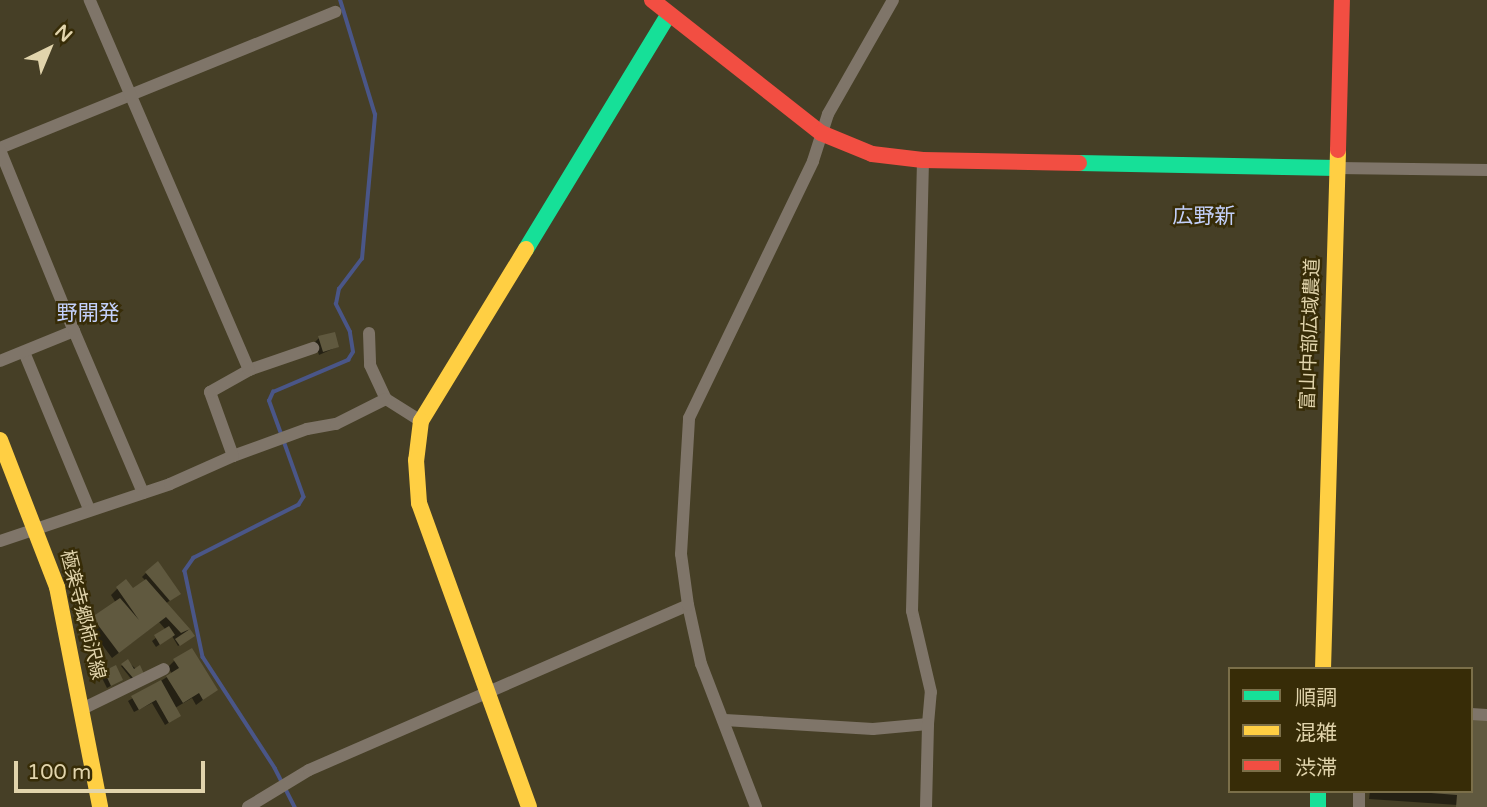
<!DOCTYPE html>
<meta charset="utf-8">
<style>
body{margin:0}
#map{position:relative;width:1487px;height:807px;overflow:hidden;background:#463f26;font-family:"Varela Round","Noto Sans JP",sans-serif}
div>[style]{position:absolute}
.shadow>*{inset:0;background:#0007}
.stream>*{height:3.5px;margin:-1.75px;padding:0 1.75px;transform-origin:1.75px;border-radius:1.75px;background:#4a5688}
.building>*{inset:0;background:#60593f}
.street>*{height:12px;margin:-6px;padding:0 6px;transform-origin:6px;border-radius:6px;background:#7f7569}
.fast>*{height:16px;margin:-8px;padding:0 8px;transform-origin:8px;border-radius:8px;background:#16e098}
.slow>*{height:16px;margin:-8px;padding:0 8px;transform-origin:8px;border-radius:8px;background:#ffcf43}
.jam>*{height:16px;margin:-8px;padding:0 8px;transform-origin:8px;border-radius:8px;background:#f24e42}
span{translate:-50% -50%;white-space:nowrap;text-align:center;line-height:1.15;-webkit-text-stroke:5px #372c07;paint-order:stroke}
.street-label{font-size:19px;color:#e1d4ac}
.neighbourhood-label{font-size:21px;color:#c3d0fa}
.legend{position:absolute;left:1228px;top:667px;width:245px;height:126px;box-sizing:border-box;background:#372c07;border:2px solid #7b6f49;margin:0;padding:9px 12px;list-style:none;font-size:21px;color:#e1d4ac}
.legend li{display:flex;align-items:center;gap:14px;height:35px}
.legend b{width:35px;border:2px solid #7b6f49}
.north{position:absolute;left:14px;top:14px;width:70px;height:70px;-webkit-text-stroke:5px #372c07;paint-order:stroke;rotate:43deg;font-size:19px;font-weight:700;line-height:28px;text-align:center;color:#e1d4ac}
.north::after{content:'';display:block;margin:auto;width:24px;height:32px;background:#e1d4ac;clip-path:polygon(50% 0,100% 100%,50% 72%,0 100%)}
.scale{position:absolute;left:14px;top:761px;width:191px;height:32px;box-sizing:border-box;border:4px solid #e1d4ac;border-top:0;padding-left:9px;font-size:21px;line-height:24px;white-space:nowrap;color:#e1d4ac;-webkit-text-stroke:5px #372c07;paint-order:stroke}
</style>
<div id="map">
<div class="shadow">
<div style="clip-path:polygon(319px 338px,337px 347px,319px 355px,315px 342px)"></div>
<div style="clip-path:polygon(146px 573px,175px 597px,165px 604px,193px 636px,178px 646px,172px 636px,156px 647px,152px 641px,166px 630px,159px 622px,112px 658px,87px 624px,116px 603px,111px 595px,117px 589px,126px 581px,133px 590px,146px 581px,142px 577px)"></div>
<div style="clip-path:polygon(174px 661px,216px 690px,196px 705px,192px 698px,175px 708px,175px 719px,165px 725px,152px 703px,134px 712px,128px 701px,172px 674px,168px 667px)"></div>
<div style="clip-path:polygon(128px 662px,142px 674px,132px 680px,121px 666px)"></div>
<div style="clip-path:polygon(105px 672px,121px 680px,107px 688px,101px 676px)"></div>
<div style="clip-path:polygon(1370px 791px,1471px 791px,1487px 807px,1369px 799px)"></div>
</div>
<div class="stream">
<div style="left:281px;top:434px;width:35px;rotate:-110deg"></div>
<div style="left:269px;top:401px;width:10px;rotate:-66deg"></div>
<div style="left:273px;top:392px;width:82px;rotate:-23.1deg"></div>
<div style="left:348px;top:360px;width:9px;rotate:-58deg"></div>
<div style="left:353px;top:352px;width:20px;rotate:-99deg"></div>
<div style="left:350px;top:332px;width:31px;rotate:-117deg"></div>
<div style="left:336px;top:304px;width:15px;rotate:-79deg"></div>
<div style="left:339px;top:289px;width:38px;rotate:-53deg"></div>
<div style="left:362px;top:259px;width:145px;rotate:-84.8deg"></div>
<div style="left:375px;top:115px;width:120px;rotate:-106.9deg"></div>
<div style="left:284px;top:441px;width:59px;rotate:70.3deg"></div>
<div style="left:304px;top:497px;width:9px;rotate:122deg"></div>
<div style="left:299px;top:505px;width:118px;rotate:153.2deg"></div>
<div style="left:194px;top:558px;width:16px;rotate:125deg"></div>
<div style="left:185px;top:571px;width:88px;rotate:78.2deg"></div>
<div style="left:203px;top:657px;width:132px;rotate:57deg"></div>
<div style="left:275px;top:768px;width:44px;rotate:62.9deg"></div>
</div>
<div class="building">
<div style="clip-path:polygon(335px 332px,339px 347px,323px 352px,318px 336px)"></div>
<div style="clip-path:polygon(158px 561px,181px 594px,170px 601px,145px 572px)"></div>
<div style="clip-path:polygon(126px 579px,133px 588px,146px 579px,190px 629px,181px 633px,166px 617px,119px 653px,92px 617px,120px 598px,139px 620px,116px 587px)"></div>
<div style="clip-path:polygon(169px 626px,175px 635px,160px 645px,154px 635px)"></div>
<div style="clip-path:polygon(190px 629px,195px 636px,180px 646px,175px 639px)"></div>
<div style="clip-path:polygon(192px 648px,218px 690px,203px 700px,199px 693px,183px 703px,166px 676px,179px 668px,173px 659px)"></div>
<div style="clip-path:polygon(128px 659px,134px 669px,140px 665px,144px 674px,134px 679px,121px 664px)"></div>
<div style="clip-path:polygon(116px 665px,123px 680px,111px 686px,104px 671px)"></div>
<div style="clip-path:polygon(161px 680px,181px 716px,169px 723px,156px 700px,139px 710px,131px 696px)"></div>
<div style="clip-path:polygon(1471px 718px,1487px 719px,1487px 807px,1456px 807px,1457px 795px,1431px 793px,1471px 791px)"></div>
</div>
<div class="street">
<div style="left:0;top:148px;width:362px;rotate:-22.1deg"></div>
<div style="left:0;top:150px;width:196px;rotate:67.8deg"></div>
<div style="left:1337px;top:168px;width:150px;rotate:0.8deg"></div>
<div style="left:369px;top:333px;width:32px;rotate:88deg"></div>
<div style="left:370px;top:365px;width:38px;rotate:65deg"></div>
<div style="left:386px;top:399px;width:41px;rotate:32.2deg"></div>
<div style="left:24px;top:352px;width:170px;rotate:67.5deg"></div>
<div style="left:0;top:361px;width:80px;rotate:-22.1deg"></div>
<div style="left:74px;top:331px;width:176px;rotate:66.9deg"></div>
<div style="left:249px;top:370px;width:68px;rotate:-19deg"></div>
<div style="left:233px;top:456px;width:79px;rotate:-20deg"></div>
<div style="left:307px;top:429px;width:29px;rotate:-10deg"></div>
<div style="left:336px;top:424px;width:56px;rotate:-26.6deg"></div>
<div style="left:0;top:541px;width:179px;rotate:-18.5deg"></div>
<div style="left:170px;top:484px;width:69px;rotate:-24deg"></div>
<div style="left:233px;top:456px;width:68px;rotate:-109.8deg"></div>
<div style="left:210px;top:392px;width:45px;rotate:-29.4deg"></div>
<div style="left:249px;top:370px;width:403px;rotate:-113.3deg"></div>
<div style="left:82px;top:709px;width:91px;rotate:-26deg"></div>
<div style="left:1471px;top:714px;width:16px;rotate:4deg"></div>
<div style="left:725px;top:720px;width:148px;rotate:3.5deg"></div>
<div style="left:873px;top:729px;width:55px;rotate:-5.2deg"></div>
<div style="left:928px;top:724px;width:32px;rotate:-85deg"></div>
<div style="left:931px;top:692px;width:83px;rotate:-103.2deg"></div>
<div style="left:912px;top:611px;width:451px;rotate:-88.6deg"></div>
<div style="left:248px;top:807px;width:71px;rotate:-31.2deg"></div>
<div style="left:309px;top:770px;width:413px;rotate:-23.5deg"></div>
<div style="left:756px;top:807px;width:153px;rotate:-111deg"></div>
<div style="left:701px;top:664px;width:60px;rotate:-102.4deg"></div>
<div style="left:688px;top:605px;width:51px;rotate:-97.8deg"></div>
<div style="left:681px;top:554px;width:136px;rotate:-86.6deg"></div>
<div style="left:689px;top:418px;width:285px;rotate:-64.2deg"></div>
<div style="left:813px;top:161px;width:49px;rotate:-72.3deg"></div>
<div style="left:828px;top:114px;width:131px;rotate:-60.3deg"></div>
<div style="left:926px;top:807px;width:83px;rotate:-88.6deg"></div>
<div style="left:1359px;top:807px;width:16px;rotate:-90deg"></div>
</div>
<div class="fast">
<div style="left:1079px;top:163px;width:258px;rotate:1.1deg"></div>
<div style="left:526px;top:249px;width:275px;rotate:-58.7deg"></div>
<div style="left:1318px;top:791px;width:16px;rotate:90deg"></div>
</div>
<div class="slow">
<div style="left:526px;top:249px;width:202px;rotate:121.4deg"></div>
<div style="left:421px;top:421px;width:39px;rotate:97deg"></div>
<div style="left:416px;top:460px;width:43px;rotate:86deg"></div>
<div style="left:419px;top:503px;width:323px;rotate:70.1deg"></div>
<div style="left:0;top:440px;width:158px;rotate:68.8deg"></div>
<div style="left:57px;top:587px;width:224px;rotate:78.9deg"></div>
<div style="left:1323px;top:669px;width:519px;rotate:-88.34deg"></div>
</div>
<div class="jam">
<div style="left:652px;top:0;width:215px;rotate:38.2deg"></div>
<div style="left:821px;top:133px;width:55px;rotate:22.4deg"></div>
<div style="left:872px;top:154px;width:51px;rotate:6.7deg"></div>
<div style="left:923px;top:160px;width:156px;rotate:1.1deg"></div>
<div style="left:1338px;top:150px;width:150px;rotate:-88.5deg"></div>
</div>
<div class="street-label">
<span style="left:1311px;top:334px;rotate:-88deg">富山中部広域農道</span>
<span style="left:82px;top:615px;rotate:76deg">極楽寺郷柿沢線</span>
</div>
<div class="neighbourhood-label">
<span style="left:1204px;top:217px">広野新</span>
<span style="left:88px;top:314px">野開発</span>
</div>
<ul class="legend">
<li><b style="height:9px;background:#16e098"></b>順調</li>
<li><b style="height:9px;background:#ffcf43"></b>混雑</li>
<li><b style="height:9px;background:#f24e42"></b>渋滞</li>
</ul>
<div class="north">N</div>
<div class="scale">100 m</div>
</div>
